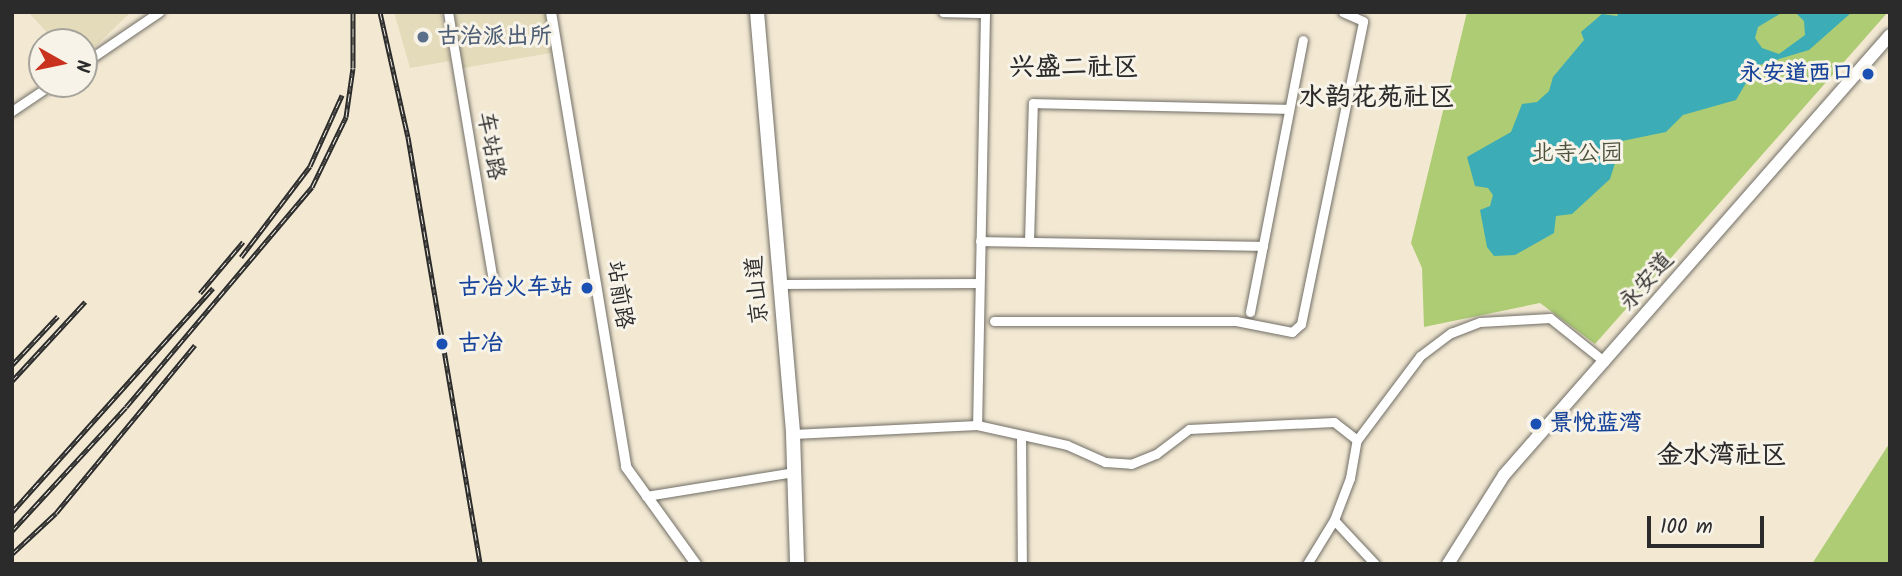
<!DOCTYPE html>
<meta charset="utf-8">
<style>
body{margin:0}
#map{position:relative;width:1902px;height:576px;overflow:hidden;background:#f3e9d3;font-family:Kalam,"LXGW WenKai TC",sans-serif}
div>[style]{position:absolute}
.built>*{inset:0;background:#e4dbba}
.green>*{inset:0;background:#adcc74}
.water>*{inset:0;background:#3cacb7}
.roads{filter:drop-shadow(0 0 2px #716e66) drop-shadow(0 0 2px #716e66)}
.minor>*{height:9px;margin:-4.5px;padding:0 4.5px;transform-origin:4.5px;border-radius:4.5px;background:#fff}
.tertiary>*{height:10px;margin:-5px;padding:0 5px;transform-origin:5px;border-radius:5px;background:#fff}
.secondary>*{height:12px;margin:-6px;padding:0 6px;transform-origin:6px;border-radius:6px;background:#fff}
.trunk>*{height:14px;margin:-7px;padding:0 7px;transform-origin:7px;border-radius:7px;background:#fff}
.rail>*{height:5px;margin-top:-2.5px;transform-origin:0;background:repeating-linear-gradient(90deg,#f7f3e8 0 8px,#2b2b2b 0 16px);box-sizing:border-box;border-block:2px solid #2b2b2b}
.dots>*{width:19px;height:19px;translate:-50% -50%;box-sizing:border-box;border:4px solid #f7f3e8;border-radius:50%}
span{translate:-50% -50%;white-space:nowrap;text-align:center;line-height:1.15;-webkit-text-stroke:6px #f7f3e8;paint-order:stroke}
.service-label{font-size:23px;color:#4e5e75;font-weight:700}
.left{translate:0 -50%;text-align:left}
.transit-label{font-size:23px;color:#164399;font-weight:700}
.right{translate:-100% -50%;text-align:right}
.street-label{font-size:23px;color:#2b2b2b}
.park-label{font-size:23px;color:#4c533d}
.quarter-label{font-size:26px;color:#2b2b2b;font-weight:700}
.frame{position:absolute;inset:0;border:14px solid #2b2b2b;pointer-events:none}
.north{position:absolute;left:28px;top:28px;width:70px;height:70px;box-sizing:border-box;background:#f7f3e8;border:2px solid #a5a39c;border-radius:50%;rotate:99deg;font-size:19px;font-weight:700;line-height:28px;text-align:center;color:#2b2b2b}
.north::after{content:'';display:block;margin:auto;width:24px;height:32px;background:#c8321e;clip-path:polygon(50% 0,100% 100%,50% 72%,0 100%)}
.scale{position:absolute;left:1647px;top:516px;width:117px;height:32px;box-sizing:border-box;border:4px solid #2b2b2b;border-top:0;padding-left:9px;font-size:21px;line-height:24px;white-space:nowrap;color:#2b2b2b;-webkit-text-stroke:5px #f7f3e8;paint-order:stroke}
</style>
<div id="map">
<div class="built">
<div style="clip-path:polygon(28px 12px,131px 12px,84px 57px,84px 42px,56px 42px)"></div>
<div style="clip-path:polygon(394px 12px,441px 12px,450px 61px,410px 68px)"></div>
<div style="clip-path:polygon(454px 12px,545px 12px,551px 53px,463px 68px)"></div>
</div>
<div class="green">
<div style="clip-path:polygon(1467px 12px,1888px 12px,1595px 344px,1540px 303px,1424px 327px,1422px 268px,1411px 243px)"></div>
<div style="clip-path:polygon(1890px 443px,1890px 564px,1812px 564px,1887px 447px)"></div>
</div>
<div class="water">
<div style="clip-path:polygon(1619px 12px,1783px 12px,1758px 27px,1755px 38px,1762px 48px,1779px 54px,1805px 35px,1804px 21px,1795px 12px,1852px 12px,1809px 50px,1756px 66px,1736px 100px,1683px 115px,1666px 132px,1622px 141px,1610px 179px,1572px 214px,1556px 216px,1554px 233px,1515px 255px,1494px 256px,1487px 247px,1480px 210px,1490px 206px,1493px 195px,1488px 188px,1475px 186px,1467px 157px,1511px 132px,1522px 104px,1537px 102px,1549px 91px,1553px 77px,1584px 40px,1581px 32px,1602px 14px,1617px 16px)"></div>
</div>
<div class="roads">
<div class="minor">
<div style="left:448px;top:12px;width:278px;rotate:80.5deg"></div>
<div style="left:943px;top:12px;width:42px;rotate:1.4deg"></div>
<div style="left:985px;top:13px;width:412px;rotate:91.1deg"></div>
<div style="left:84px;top:63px;width:91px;rotate:-34.2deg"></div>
<div style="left:12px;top:111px;width:48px;rotate:-34deg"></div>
<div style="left:980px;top:241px;width:283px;rotate:1deg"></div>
<div style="left:1029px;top:242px;width:139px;rotate:-88.4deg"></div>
<div style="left:1033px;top:103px;width:256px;rotate:1.3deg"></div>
<div style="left:780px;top:284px;width:199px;rotate:-0.3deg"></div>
<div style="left:1250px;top:312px;width:277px;rotate:-79deg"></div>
<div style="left:994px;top:321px;width:242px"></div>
<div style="left:1236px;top:321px;width:57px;rotate:11.1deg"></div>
<div style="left:1292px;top:332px;width:12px;rotate:-42deg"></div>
<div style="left:1301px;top:324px;width:309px;rotate:-78.4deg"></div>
<div style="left:1363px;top:21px;width:22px;rotate:-156deg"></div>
<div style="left:793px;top:434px;width:184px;rotate:-2.8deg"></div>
<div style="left:977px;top:425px;width:92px;rotate:12.5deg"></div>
<div style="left:1067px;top:445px;width:42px;rotate:24.1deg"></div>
<div style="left:1105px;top:462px;width:26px;rotate:4deg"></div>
<div style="left:1131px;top:464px;width:27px;rotate:-22deg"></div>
<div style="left:1156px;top:454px;width:41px;rotate:-37.1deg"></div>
<div style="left:1189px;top:429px;width:145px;rotate:-2.8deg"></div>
<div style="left:1334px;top:422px;width:29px;rotate:38deg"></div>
<div style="left:1021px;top:435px;width:129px;rotate:89.6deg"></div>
<div style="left:646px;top:496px;width:151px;rotate:-9.2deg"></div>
<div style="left:1334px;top:520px;width:60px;rotate:47deg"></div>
<div style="left:1307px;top:564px;width:52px;rotate:-58.5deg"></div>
<div style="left:1334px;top:520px;width:45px;rotate:-69.1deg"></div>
<div style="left:1350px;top:478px;width:39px;rotate:-80deg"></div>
<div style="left:1357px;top:440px;width:105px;rotate:-53.1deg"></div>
<div style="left:1420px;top:356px;width:39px;rotate:-37deg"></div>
<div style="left:1451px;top:333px;width:31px;rotate:-21deg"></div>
<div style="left:1480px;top:322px;width:70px;rotate:-3.3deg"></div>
<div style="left:1550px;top:318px;width:70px;rotate:38.7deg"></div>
</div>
<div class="tertiary">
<div style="left:551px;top:12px;width:461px;rotate:80.6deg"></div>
<div style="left:626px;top:467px;width:120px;rotate:54.2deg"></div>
</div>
<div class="secondary">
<div style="left:1448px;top:564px;width:105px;rotate:-57.8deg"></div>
<div style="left:1504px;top:475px;width:585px;rotate:-48.74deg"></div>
</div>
<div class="trunk">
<div style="left:757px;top:12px;width:424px;rotate:85.1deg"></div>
<div style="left:793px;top:434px;width:130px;rotate:88.2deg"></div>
</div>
</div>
<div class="rail">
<div style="left:380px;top:12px;width:128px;rotate:77.4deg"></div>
<div style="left:408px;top:137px;width:433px;rotate:80.4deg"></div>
<div style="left:241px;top:257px;width:114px;rotate:-52.8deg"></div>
<div style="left:310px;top:166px;width:78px;rotate:-65.7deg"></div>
<div style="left:200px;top:293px;width:67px;rotate:-49.9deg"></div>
<div style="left:12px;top:365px;width:67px;rotate:-46.8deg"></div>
<div style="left:12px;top:381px;width:108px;rotate:-47.3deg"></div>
<div style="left:12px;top:512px;width:301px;rotate:-48.1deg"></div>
<div style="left:12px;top:531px;width:168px;rotate:-47.4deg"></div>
<div style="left:126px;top:407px;width:288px;rotate:-49.8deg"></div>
<div style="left:312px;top:187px;width:78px;rotate:-64.1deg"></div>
<div style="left:346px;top:117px;width:49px;rotate:-81.9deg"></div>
<div style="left:353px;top:68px;width:56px;rotate:-90deg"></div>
<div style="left:12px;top:554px;width:60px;rotate:-43deg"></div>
<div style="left:56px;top:513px;width:218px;rotate:-50.4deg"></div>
</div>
<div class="dots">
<div style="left:423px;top:37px;background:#5c6f8a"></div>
<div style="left:1868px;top:74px;background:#1a4fb4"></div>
<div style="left:587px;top:288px;background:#1a4fb4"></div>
<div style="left:442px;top:344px;background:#1a4fb4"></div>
<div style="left:1536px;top:424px;background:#1a4fb4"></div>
</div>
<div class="service-label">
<span class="left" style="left:437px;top:37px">古治派出所</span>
</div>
<div class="transit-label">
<span class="right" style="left:1854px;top:74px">永安道西口</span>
<span class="right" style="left:573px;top:288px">古冶火车站</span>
<span class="left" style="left:458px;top:344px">古冶</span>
<span class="left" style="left:1550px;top:424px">景悦蓝湾</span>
</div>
<div class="street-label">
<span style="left:490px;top:146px;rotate:80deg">车站路</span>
<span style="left:1647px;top:282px;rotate:-49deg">永安道</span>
<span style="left:758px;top:290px;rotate:-95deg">京山道</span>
<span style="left:619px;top:295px;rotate:81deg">站前路</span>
</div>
<div class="park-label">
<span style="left:1577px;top:154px">北寺公园</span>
</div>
<div class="quarter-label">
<span style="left:1074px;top:69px">兴盛二社区</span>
<span style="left:1377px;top:99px">水韵花苑社区</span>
<span style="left:1722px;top:457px">金水湾社区</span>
</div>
<div class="frame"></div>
<div class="north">N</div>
<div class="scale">100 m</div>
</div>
